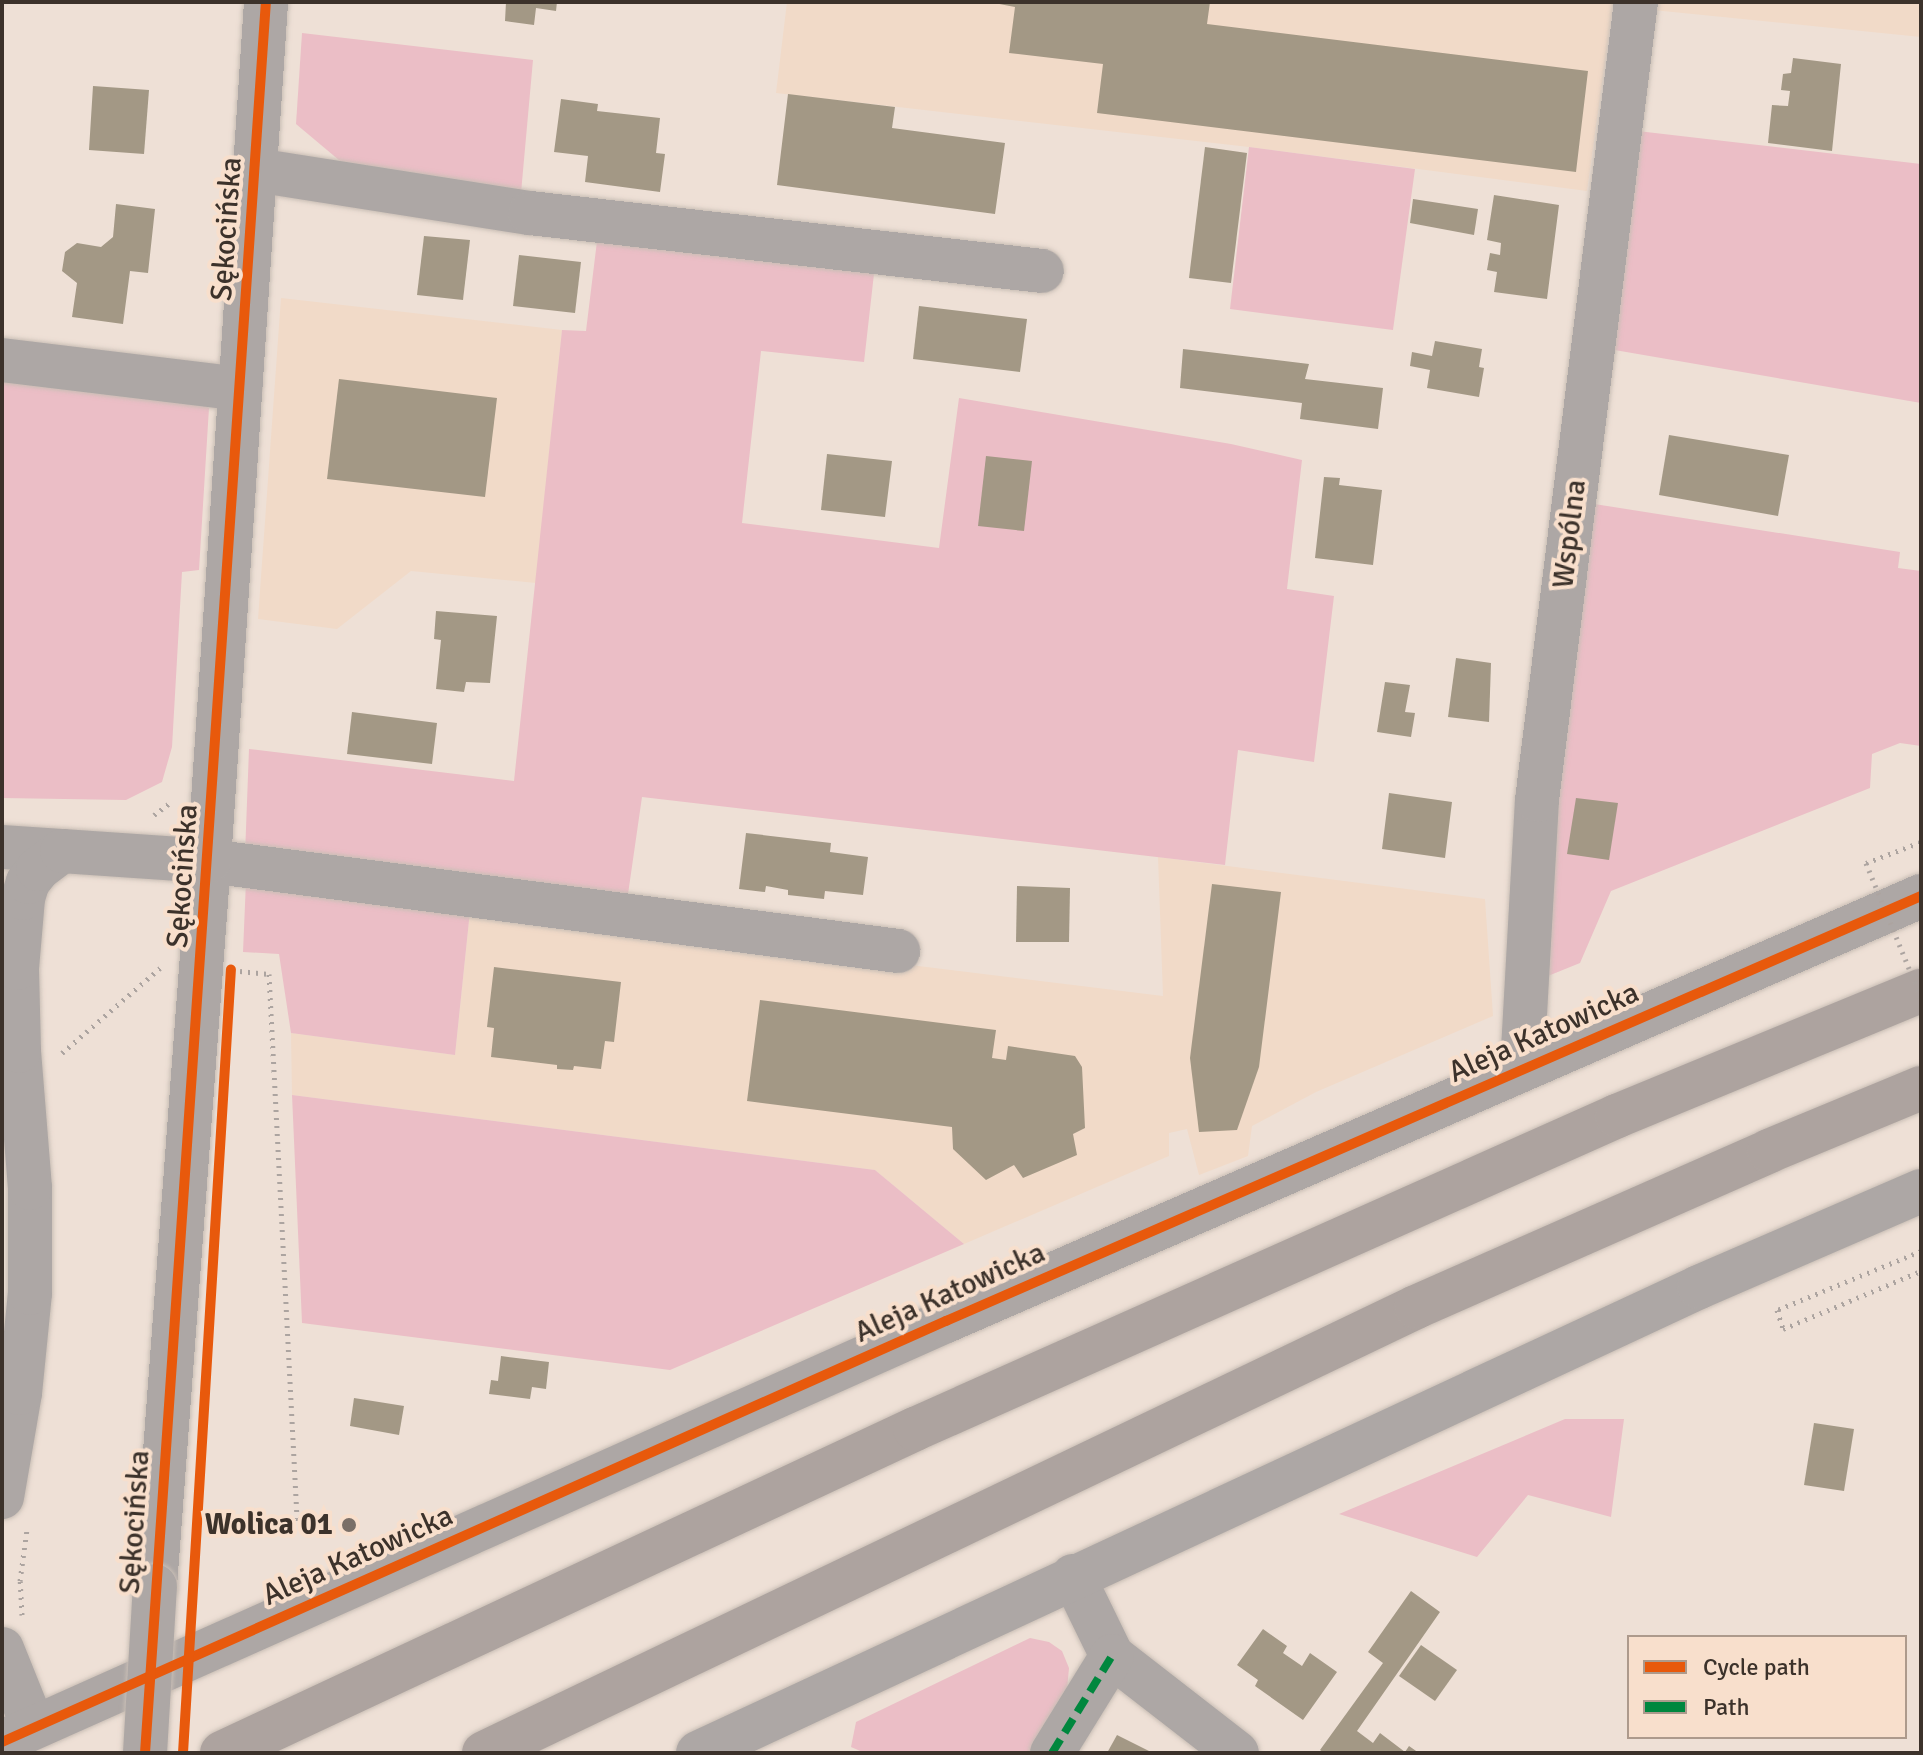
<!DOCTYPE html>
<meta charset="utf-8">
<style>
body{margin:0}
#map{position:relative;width:1923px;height:1755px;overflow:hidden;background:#eee0d6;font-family:Signika,sans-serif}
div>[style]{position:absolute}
.built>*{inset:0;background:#f1dac8}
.green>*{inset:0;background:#ebbec6}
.building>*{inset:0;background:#a39885}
.path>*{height:5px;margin-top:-2.5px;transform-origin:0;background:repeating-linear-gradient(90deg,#aca4a0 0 2px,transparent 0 8px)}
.roads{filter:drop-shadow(0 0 2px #c9beb5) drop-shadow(0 0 2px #c9beb5)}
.minor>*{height:44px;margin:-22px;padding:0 22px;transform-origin:22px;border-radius:22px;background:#ada7a5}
.highway>*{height:44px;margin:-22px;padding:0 22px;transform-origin:22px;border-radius:22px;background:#ada39f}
.path-bridge>*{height:5px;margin-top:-2.5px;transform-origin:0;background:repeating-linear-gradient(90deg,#aca4a0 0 2px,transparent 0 8px)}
.bridges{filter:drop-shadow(0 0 2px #c9beb5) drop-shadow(0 0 2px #c9beb5)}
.minor-bridge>*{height:44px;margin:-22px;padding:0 22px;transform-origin:22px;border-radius:22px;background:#ada7a5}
.quiet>*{height:8px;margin-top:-4px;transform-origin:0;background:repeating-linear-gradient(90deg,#00873e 0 16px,transparent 0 24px)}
.cycleway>*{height:10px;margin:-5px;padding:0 5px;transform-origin:5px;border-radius:5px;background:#e8590c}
.dots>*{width:22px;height:22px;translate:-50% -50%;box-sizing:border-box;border:4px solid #f8dfcc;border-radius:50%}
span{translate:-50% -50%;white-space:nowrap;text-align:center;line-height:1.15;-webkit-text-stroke:8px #f8dfcc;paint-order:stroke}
.street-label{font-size:30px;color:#3c322b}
.poi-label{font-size:30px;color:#3c322b;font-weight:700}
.right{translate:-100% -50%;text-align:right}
.frame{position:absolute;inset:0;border:4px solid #3c322b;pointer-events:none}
.legend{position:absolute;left:1627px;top:1635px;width:280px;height:104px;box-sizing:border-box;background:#f8dfcc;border:2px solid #ad9a8c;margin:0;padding:10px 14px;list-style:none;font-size:24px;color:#3c322b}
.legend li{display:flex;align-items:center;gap:16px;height:40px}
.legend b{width:40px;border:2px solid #ad9a8c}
</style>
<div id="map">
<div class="built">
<div style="clip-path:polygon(787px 2px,1921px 2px,1921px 37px,1613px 6px,1587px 191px,1249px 147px,776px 93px)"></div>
<div style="clip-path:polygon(281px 298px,562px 330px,536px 583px,411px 571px,337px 629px,258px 619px)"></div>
<div style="clip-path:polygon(1158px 857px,1485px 899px,1493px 1016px,1316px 1092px,1252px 1126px,1248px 1156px,1199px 1175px,1187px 1129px,1169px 1133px,1169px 1156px,964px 1244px,875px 1170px,292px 1095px,291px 1033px,455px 1055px,470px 911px,1163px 996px)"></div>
</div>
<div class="green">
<div style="clip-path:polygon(302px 33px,533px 60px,521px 193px,352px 171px,296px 124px)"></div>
<div style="clip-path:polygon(1629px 130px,1921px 164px,1921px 403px,1603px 348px)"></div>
<div style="clip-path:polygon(1249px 147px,1415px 169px,1393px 330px,1230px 309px)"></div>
<div style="clip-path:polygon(598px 233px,875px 265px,864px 362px,761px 351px,742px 523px,939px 548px,959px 398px,1231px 444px,1302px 460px,1287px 589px,1334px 596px,1314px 762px,1238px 750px,1225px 865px,642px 797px,627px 901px,245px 855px,249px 749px,514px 781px,562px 330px,586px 331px)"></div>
<div style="clip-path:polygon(2px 373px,199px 401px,209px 408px,199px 570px,182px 572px,172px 747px,162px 782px,126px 800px,2px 798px)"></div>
<div style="clip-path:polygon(1588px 503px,1900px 552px,1898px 568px,1921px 571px,1921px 746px,1900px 743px,1872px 754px,1870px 788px,1611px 891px,1580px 963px,1543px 978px,1541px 893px)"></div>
<div style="clip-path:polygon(246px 881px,470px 911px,455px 1055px,291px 1033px,279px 954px,243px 952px)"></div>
<div style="clip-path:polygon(292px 1095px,875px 1170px,964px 1244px,670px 1370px,302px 1323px)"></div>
<div style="clip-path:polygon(1565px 1419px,1624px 1419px,1611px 1517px,1528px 1495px,1477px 1557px,1339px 1514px)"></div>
<div style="clip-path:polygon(1030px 1638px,1049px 1642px,1062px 1651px,1069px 1668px,1066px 1700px,1044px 1753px,865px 1753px,851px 1747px,856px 1722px)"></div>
</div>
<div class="building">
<div style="clip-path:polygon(506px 2px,557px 2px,556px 11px,536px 8px,534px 25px,505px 21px)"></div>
<div style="clip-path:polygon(989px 2px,1210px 2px,1207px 24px,1588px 71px,1576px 172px,1097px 113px,1103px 64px,1009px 53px,1015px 7px)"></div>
<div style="clip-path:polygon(1793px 58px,1841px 64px,1832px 151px,1768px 143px,1772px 105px,1788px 106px,1790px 91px,1781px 90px,1783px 74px,1791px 73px)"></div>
<div style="clip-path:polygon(93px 86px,149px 90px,144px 154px,89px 150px)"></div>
<div style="clip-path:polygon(788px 94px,895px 107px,892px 128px,1005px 143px,995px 214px,777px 185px)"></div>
<div style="clip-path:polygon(561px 99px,598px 104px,597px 111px,660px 118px,656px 153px,665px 154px,660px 192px,585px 182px,588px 156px,554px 152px)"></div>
<div style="clip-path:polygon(1205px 147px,1247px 153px,1231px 283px,1189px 278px)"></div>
<div style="clip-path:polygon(1494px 195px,1559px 205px,1547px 299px,1494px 292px,1497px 272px,1487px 270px,1490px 253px,1500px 255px,1501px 243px,1487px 240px)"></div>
<div style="clip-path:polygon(1413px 199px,1478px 209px,1474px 235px,1410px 223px)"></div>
<div style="clip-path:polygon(116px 204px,155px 209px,148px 273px,130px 271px,123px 324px,72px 317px,77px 283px,62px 271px,65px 252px,77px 243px,101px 247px,113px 237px)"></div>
<div style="clip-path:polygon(424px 236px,470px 240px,463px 300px,417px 295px)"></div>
<div style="clip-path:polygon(519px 255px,581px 262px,575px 313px,513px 306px)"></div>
<div style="clip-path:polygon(919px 306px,1027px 319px,1020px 372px,913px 359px)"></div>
<div style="clip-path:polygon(1435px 341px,1482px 349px,1479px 367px,1484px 368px,1479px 397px,1427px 388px,1430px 370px,1410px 366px,1412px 352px,1432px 356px)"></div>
<div style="clip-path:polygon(1183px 349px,1309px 364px,1305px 379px,1383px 388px,1378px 429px,1300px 419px,1302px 403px,1180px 388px)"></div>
<div style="clip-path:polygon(339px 379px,497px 398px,485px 497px,327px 479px)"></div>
<div style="clip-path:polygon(1669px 435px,1789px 455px,1778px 516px,1659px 495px)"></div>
<div style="clip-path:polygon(827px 454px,892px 461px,885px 517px,821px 510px)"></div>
<div style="clip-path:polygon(986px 456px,1032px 461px,1024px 531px,978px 526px)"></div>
<div style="clip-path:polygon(1324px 477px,1340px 478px,1339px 485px,1382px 490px,1373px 565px,1315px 558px)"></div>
<div style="clip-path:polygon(436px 611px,497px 616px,490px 683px,466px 682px,464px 692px,436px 689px,441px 640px,434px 639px)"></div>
<div style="clip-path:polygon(1456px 658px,1491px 663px,1489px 722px,1448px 717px)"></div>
<div style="clip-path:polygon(1385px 682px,1410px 685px,1405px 712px,1415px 713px,1411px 737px,1377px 732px)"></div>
<div style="clip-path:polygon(352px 712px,437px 723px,432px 764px,347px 754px)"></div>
<div style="clip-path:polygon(1389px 793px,1452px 802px,1445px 858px,1382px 849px)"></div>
<div style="clip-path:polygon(1576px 798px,1618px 803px,1609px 860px,1567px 854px)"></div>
<div style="clip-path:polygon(746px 833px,831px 843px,830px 852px,868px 857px,863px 895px,825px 891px,824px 899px,788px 895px,788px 890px,766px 886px,765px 892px,739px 889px)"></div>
<div style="clip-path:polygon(1212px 884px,1281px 892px,1259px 1067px,1237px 1130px,1199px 1132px,1190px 1058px)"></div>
<div style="clip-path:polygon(1017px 886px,1070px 888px,1069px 942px,1016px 942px)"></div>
<div style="clip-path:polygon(494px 967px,621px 982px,614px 1042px,605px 1041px,601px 1069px,574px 1066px,573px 1070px,557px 1069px,557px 1065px,491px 1057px,494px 1028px,487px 1027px)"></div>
<div style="clip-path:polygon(760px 1000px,996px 1030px,992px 1058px,1006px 1060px,1008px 1046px,1075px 1056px,1082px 1067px,1085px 1128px,1073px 1134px,1077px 1155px,1023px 1178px,1014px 1165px,986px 1180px,953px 1149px,952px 1127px,747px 1101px)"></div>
<div style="clip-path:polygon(501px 1356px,549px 1362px,546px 1389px,532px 1387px,530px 1399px,489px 1394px,491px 1380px,498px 1381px)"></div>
<div style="clip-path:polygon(354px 1398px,404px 1406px,399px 1435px,350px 1426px)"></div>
<div style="clip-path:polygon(1814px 1423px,1854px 1429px,1844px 1491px,1804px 1485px)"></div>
<div style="clip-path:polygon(1411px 1591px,1440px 1612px,1357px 1731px,1373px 1743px,1380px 1733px,1405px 1752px,1409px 1746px,1419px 1753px,1324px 1753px,1320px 1750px,1383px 1663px,1368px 1652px)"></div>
<div style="clip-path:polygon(1263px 1629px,1287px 1646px,1283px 1653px,1302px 1666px,1310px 1653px,1337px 1672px,1303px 1720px,1255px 1686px,1258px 1680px,1237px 1665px)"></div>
<div style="clip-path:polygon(1421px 1645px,1457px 1670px,1435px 1701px,1399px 1676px)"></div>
<div style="clip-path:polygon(1117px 1735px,1153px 1753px,1107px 1753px)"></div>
</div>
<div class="path">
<div style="left:154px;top:815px;width:21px;rotate:-37deg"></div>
<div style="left:1866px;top:863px;width:59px;rotate:-20.9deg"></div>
<div style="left:240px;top:971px;width:29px;rotate:6deg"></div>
<div style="left:269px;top:974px;width:545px;rotate:87.05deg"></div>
<div style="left:297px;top:1518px;width:23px;rotate:52deg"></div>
<div style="left:62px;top:1053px;width:130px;rotate:-40.9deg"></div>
<div style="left:1921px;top:1251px;width:156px;rotate:157.7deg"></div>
<div style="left:1777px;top:1310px;width:20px;rotate:72deg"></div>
<div style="left:1783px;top:1329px;width:150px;rotate:-22.8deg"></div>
<div style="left:22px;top:1615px;width:34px;rotate:-93deg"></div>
<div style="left:20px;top:1581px;width:52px;rotate:-82.3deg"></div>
</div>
<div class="roads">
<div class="minor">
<div style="left:255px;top:170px;width:278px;rotate:8.9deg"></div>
<div style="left:530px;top:213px;width:515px;rotate:6.46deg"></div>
<div style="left:2px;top:360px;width:240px;rotate:6.9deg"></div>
<div style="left:2px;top:847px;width:60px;rotate:3.8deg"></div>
<div style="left:1522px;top:1068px;width:268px;rotate:-86.8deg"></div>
<div style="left:1537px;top:800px;width:804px;rotate:-82.93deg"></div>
<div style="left:2px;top:1497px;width:106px;rotate:-80.2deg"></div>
<div style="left:20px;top:1393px;width:100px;rotate:-84.3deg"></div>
<div style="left:30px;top:1293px;width:105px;rotate:-90deg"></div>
<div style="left:30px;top:1188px;width:137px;rotate:-94.6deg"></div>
<div style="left:19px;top:1051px;width:83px;rotate:-91.4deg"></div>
<div style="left:17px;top:968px;width:70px;rotate:-85.1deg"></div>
<div style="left:23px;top:898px;width:17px;rotate:-73deg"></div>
<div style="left:28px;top:882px;width:16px;rotate:-52deg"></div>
<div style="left:38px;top:869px;width:30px;rotate:-37deg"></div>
<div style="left:62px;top:851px;width:147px;rotate:3.9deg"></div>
<div style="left:209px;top:861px;width:695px;rotate:7.44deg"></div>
<div style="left:1073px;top:1576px;width:89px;rotate:64deg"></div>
<div style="left:1112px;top:1656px;width:158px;rotate:37.8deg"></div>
<div style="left:155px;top:1586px;width:727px;rotate:-85.74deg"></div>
<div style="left:209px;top:861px;width:861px;rotate:-86.2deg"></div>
<div style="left:2px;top:1649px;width:83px;rotate:68.1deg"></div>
<div style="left:2px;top:1742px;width:1034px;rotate:-24.04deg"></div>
<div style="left:946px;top:1321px;width:1064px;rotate:-23.55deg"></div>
<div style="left:698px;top:1753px;width:1104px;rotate:-24.96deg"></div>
<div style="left:1699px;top:1287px;width:242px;rotate:-23.4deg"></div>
<div style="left:1052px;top:1753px;width:114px;rotate:-58.3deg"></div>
</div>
<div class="highway">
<div style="left:222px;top:1753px;width:765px;rotate:-25.06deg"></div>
<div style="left:915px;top:1429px;width:769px;rotate:-24.03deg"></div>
<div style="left:1617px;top:1116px;width:329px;rotate:-22.4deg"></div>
<div style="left:484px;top:1753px;width:1033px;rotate:-25.57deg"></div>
<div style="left:1416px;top:1307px;width:386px;rotate:-23.8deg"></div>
<div style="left:1769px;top:1151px;width:165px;rotate:-22.5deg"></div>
</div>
</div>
<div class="path-bridge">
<div style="left:1866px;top:863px;width:146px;rotate:67.8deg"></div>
</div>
<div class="bridges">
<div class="minor-bridge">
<div style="left:145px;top:1753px;width:167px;rotate:-86.6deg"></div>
</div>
</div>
<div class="quiet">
<div style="left:1052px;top:1753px;width:114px;rotate:-58.3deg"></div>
</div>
<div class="cycleway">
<div style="left:2px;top:1742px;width:1034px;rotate:-24.04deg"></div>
<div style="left:946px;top:1321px;width:1064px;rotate:-23.55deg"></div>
<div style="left:145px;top:1753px;width:1755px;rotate:-86.05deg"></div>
<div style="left:183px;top:1753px;width:785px;rotate:-86.5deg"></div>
</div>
<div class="dots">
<div style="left:349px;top:1525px;background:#7a6f67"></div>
</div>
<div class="street-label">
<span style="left:227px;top:229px;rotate:-86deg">Sękocińska</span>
<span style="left:1570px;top:534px;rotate:-83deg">Wspólna</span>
<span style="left:183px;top:876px;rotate:-86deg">Sękocińska</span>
<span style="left:1544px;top:1033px;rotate:-24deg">Aleja Katowicka</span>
<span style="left:950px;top:1293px;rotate:-24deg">Aleja Katowicka</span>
<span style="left:135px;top:1522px;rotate:-86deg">Sękocińska</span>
<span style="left:358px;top:1556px;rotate:-24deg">Aleja Katowicka</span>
</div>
<div class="poi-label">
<span class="right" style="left:333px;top:1525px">Wolica 01</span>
</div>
<div class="frame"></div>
<ul class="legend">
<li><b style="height:10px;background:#e8590c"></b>Cycle path</li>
<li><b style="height:10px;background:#00873e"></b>Path</li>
</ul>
</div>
